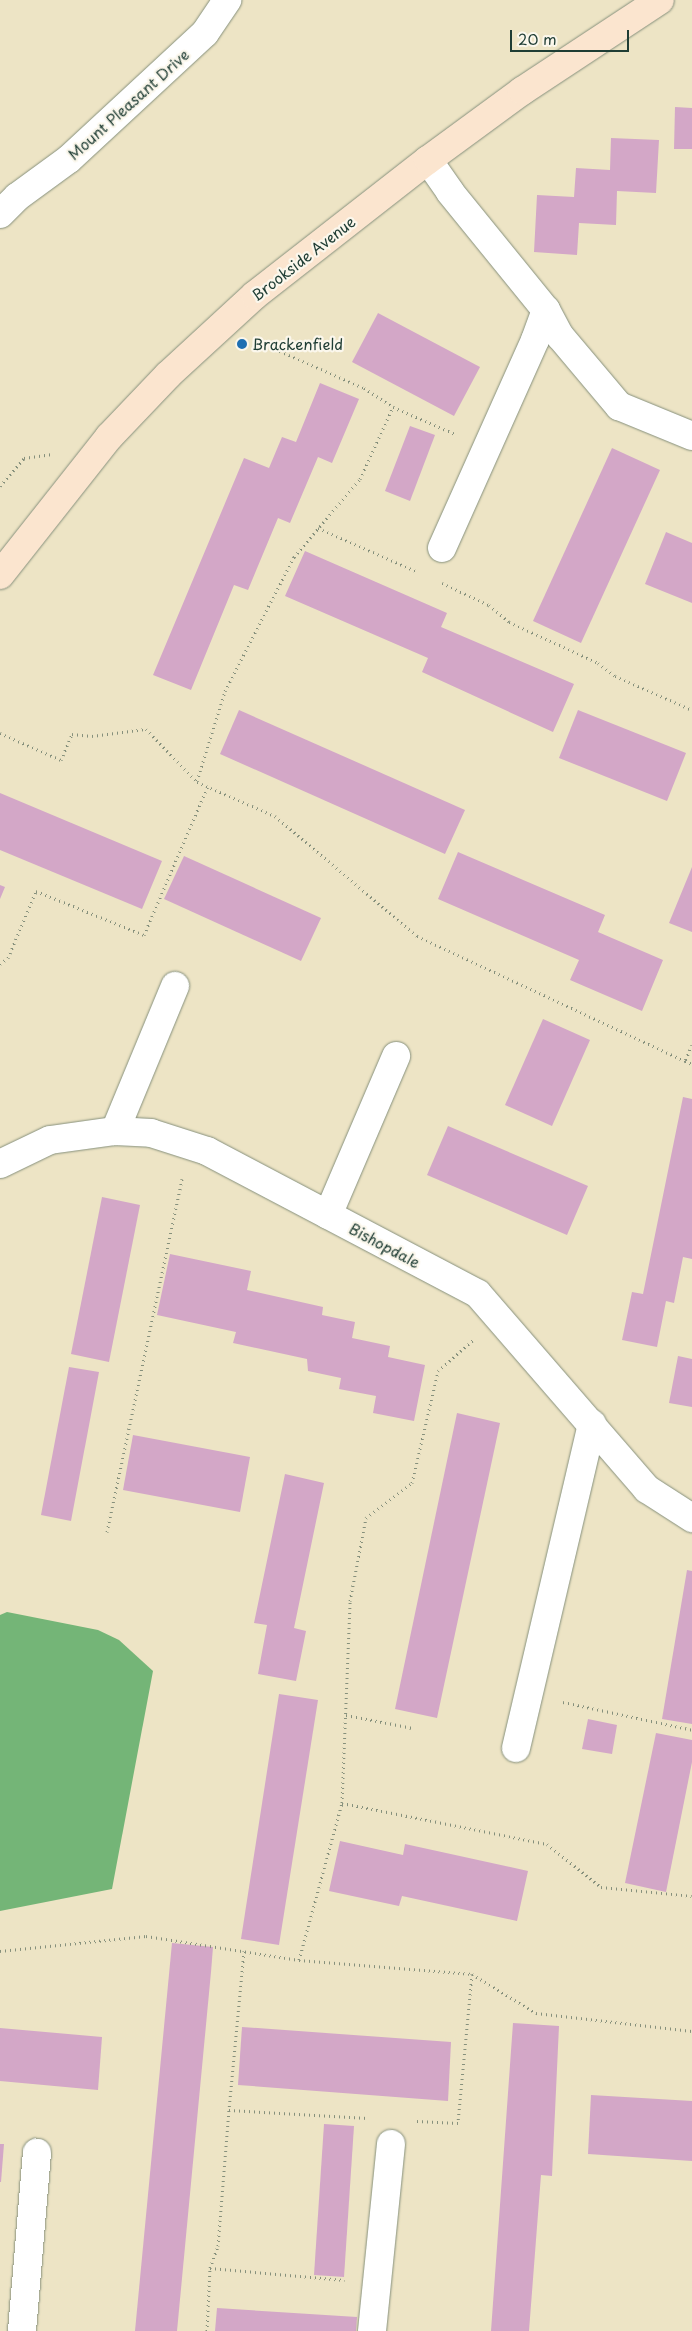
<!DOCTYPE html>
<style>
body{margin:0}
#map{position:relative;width:692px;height:2331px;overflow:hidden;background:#ede4c5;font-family:"Playpen Sans",sans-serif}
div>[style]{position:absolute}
.forest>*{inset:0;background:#74b577}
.building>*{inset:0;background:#d3a7c7}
.path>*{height:3px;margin-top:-1.5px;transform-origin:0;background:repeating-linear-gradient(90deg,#86907c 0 1px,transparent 0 5px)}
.roads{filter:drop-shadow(0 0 1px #86907c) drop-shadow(0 0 1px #86907c)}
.street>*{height:28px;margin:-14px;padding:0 14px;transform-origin:14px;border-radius:14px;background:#fff}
.secondary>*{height:28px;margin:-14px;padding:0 14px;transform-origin:14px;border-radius:14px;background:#fbe5cf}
.dots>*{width:14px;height:14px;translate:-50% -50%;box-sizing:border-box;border:2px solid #fbf7ec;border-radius:50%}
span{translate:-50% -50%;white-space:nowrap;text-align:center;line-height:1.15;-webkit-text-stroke:4.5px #fbf7ec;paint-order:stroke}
.street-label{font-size:15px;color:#1f3d34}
.poi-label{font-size:15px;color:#1f3d34}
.left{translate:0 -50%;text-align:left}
.scale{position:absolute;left:510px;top:30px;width:119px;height:22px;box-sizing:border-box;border:2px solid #1f3d34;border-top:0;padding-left:6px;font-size:15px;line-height:18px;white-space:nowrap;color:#1f3d34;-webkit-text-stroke:4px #fbf7ec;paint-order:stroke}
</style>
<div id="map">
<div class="forest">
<div style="clip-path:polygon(7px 1612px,98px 1630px,119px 1640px,153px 1671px,112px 1889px,0 1911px,0 1615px)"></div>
</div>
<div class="building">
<div style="clip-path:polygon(675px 107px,692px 108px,692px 149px,674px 149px)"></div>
<div style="clip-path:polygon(611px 138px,659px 140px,656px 193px,617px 191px,616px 225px,579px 223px,577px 255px,534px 252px,537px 195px,574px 197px,576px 168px,610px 170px)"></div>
<div style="clip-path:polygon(378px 313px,480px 367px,454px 416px,352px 362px)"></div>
<div style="clip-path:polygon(320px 383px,359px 399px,332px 463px,318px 457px,290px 523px,278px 518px,248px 590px,234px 585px,191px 690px,153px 675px,244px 458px,269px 468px,282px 437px,296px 442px)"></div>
<div style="clip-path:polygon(410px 426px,435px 435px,410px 501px,385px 491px)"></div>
<div style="clip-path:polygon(612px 448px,660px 470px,581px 643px,533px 621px)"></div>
<div style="clip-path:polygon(666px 532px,692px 543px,692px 603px,645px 584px)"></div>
<div style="clip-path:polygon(305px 551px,447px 613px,441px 627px,574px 684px,553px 732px,422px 672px,428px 658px,285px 596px)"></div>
<div style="clip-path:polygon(239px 710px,465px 810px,445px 854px,220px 754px)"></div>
<div style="clip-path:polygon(578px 710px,686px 753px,667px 801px,559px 758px)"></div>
<div style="clip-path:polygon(0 793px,162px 861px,142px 909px,0 850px)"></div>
<div style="clip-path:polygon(458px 852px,605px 915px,598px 932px,663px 960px,642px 1011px,570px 980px,579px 960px,438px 899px)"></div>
<div style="clip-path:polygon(184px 856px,321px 918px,301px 961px,164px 899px)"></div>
<div style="clip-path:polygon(692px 867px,692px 932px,669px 923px)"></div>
<div style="clip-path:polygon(0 885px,5px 887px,0 899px)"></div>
<div style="clip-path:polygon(543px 1019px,590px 1040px,552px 1126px,505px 1105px)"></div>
<div style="clip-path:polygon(683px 1097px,692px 1099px,692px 1259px,683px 1257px,674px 1303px,666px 1301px,657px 1347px,622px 1340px,632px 1292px,643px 1294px)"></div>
<div style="clip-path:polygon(448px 1126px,588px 1186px,567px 1235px,427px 1175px)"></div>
<div style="clip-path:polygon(102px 1197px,140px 1205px,109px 1362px,71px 1354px)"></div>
<div style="clip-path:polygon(170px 1254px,251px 1271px,247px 1290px,323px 1307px,322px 1315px,355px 1322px,352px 1338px,390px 1346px,388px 1357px,425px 1365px,414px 1421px,373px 1413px,376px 1396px,339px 1389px,341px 1378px,308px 1371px,307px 1359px,233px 1343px,236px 1332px,157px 1315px)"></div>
<div style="clip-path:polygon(678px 1356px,692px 1359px,692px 1407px,669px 1403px)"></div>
<div style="clip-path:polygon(69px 1367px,99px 1372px,71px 1521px,41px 1515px)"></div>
<div style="clip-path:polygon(457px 1413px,500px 1423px,437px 1718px,395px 1709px)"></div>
<div style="clip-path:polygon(133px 1435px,250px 1457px,240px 1512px,123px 1490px)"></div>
<div style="clip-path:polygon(285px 1474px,324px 1483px,294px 1628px,306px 1631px,296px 1681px,258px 1674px,267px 1625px,254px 1623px)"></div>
<div style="clip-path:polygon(687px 1570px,692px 1571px,692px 1724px,662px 1719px)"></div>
<div style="clip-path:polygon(279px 1694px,318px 1700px,279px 1945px,241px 1939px)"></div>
<div style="clip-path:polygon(588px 1719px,617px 1725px,612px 1754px,582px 1749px)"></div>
<div style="clip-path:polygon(656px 1733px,692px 1740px,692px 1762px,666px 1892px,625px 1883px)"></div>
<div style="clip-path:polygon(340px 1841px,403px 1855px,405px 1844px,528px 1871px,517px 1921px,402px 1896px,399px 1906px,329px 1891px)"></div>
<div style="clip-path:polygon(172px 1943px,213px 1947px,211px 1972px,177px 2331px,135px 2331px)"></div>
<div style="clip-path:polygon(513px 2023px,559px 2026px,552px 2176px,541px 2175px,529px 2331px,491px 2331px)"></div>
<div style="clip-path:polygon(242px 2027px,451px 2042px,448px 2101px,238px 2085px)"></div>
<div style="clip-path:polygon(0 2028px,102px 2037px,98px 2090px,0 2081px)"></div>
<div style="clip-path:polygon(591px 2095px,692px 2101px,692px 2161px,588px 2154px)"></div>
<div style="clip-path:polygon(324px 2124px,354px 2126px,344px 2277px,314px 2275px)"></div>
<div style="clip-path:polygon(0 2144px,4px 2144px,1px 2182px,0 2182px)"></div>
<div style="clip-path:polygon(217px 2308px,357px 2317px,356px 2331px,215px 2331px)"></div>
</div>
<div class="path">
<div style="left:266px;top:345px;width:107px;rotate:23.7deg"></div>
<div style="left:364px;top:388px;width:35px;rotate:33deg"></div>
<div style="left:393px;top:407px;width:68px;rotate:23.5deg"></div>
<div style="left:0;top:486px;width:37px;rotate:-49deg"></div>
<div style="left:24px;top:458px;width:27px;rotate:-8deg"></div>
<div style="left:318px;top:528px;width:107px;rotate:23.7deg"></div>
<div style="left:442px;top:583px;width:52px;rotate:25.1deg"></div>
<div style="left:489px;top:605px;width:26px;rotate:40deg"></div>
<div style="left:509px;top:622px;width:98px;rotate:24.7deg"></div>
<div style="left:598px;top:663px;width:21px;rotate:37deg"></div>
<div style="left:615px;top:676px;width:84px;rotate:23.8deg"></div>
<div style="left:0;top:733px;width:67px;rotate:23.9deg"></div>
<div style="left:61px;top:760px;width:28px;rotate:-67deg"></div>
<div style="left:72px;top:734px;width:20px;rotate:6deg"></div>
<div style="left:92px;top:736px;width:54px;rotate:-7.4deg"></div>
<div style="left:146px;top:729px;width:74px;rotate:46.1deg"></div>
<div style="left:197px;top:782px;width:85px;rotate:23.6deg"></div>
<div style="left:275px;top:816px;width:186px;rotate:40.2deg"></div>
<div style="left:417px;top:936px;width:296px;rotate:25deg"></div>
<div style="left:197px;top:781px;width:94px;rotate:-72.7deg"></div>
<div style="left:225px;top:691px;width:151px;rotate:-62.8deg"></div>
<div style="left:294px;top:557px;width:102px;rotate:-49.8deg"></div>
<div style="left:360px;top:479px;width:79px;rotate:-65.4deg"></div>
<div style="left:0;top:964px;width:10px;rotate:-37deg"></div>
<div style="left:8px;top:958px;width:73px;rotate:-67.3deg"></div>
<div style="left:36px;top:891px;width:117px;rotate:22.2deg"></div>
<div style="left:144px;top:935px;width:162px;rotate:-66.8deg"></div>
<div style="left:692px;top:1045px;width:17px;rotate:114deg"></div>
<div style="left:685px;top:1061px;width:8px;rotate:23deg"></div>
<div style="left:107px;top:1532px;width:361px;rotate:-78deg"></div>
<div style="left:563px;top:1702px;width:132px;rotate:12.2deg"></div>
<div style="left:346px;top:1715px;width:68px;rotate:11deg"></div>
<div style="left:342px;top:1803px;width:209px;rotate:11.3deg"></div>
<div style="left:547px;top:1844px;width:69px;rotate:38.5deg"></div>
<div style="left:601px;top:1887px;width:91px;rotate:5.6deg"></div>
<div style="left:0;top:1951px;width:147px;rotate:-5.9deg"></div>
<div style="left:146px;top:1936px;width:155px;rotate:8.9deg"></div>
<div style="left:299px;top:1960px;width:174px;rotate:4.6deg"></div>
<div style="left:472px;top:1974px;width:150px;rotate:95.4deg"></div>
<div style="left:458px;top:2123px;width:41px;rotate:-177.2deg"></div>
<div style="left:244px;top:1951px;width:160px;rotate:95.4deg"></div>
<div style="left:229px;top:2110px;width:139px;rotate:3.3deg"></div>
<div style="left:299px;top:1960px;width:163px;rotate:-74.7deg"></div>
<div style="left:342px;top:1803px;width:202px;rotate:-87.7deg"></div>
<div style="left:350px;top:1601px;width:85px;rotate:-79.1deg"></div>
<div style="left:366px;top:1518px;width:58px;rotate:-37.3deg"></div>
<div style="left:412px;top:1483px;width:115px;rotate:-76.9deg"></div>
<div style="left:438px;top:1371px;width:47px;rotate:-41.5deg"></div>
<div style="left:472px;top:1974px;width:75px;rotate:31.4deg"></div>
<div style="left:536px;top:2013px;width:157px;rotate:6.6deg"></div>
<div style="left:210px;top:2268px;width:135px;rotate:5.1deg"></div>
<div style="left:207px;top:2331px;width:63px;rotate:-87.3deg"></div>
<div style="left:210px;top:2268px;width:23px;rotate:-70deg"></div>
<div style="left:218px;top:2246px;width:136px;rotate:-85.4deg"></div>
</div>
<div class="roads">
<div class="street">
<div style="left:428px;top:160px;width:39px;rotate:55deg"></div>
<div style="left:450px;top:192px;width:152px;rotate:50.9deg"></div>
<div style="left:546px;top:310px;width:30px;rotate:62deg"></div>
<div style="left:560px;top:336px;width:92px;rotate:49.9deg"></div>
<div style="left:619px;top:406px;width:79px;rotate:22.3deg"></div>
<div style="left:0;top:214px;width:24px;rotate:-45deg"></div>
<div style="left:17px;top:197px;width:64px;rotate:-36.2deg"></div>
<div style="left:69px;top:159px;width:185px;rotate:-42.8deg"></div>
<div style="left:205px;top:33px;width:40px;rotate:-56deg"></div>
<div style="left:442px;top:548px;width:228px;rotate:-65.9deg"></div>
<div style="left:535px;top:340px;width:32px;rotate:-70deg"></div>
<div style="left:115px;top:1131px;width:157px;rotate:-67.5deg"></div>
<div style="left:0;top:1164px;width:55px;rotate:-25.6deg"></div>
<div style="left:50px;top:1140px;width:66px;rotate:-7.9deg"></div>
<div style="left:115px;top:1131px;width:36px;rotate:3deg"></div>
<div style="left:151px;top:1133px;width:59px;rotate:17.8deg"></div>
<div style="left:207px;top:1151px;width:306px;rotate:27.8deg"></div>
<div style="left:478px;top:1294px;width:258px;rotate:49.1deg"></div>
<div style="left:647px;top:1489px;width:54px;rotate:32.8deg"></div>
<div style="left:328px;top:1215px;width:173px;rotate:-66.8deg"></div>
<div style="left:516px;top:1748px;width:333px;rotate:-76.8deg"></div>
<div style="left:22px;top:2331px;width:179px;rotate:-85.2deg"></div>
<div style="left:372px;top:2331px;width:188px;rotate:-84.2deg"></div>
</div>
<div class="secondary">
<div style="left:0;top:575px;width:176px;rotate:-51.7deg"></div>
<div style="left:109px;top:437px;width:86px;rotate:-46.4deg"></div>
<div style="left:168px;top:375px;width:118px;rotate:-42.6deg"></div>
<div style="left:255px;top:295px;width:219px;rotate:-38deg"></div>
<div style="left:428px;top:160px;width:117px;rotate:-36.3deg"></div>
<div style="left:522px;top:91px;width:165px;rotate:-33.4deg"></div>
</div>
</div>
<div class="dots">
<div style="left:242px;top:344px;background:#1f6fb2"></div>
</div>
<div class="street-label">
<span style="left:128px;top:104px;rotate:-42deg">Mount Pleasant Drive</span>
<span style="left:303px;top:258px;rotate:-38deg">Brookside Avenue</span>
<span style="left:385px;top:1245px;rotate:28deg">Bishopdale</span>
</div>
<div class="poi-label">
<span class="left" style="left:252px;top:344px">Brackenfield</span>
</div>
<div class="scale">20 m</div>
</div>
